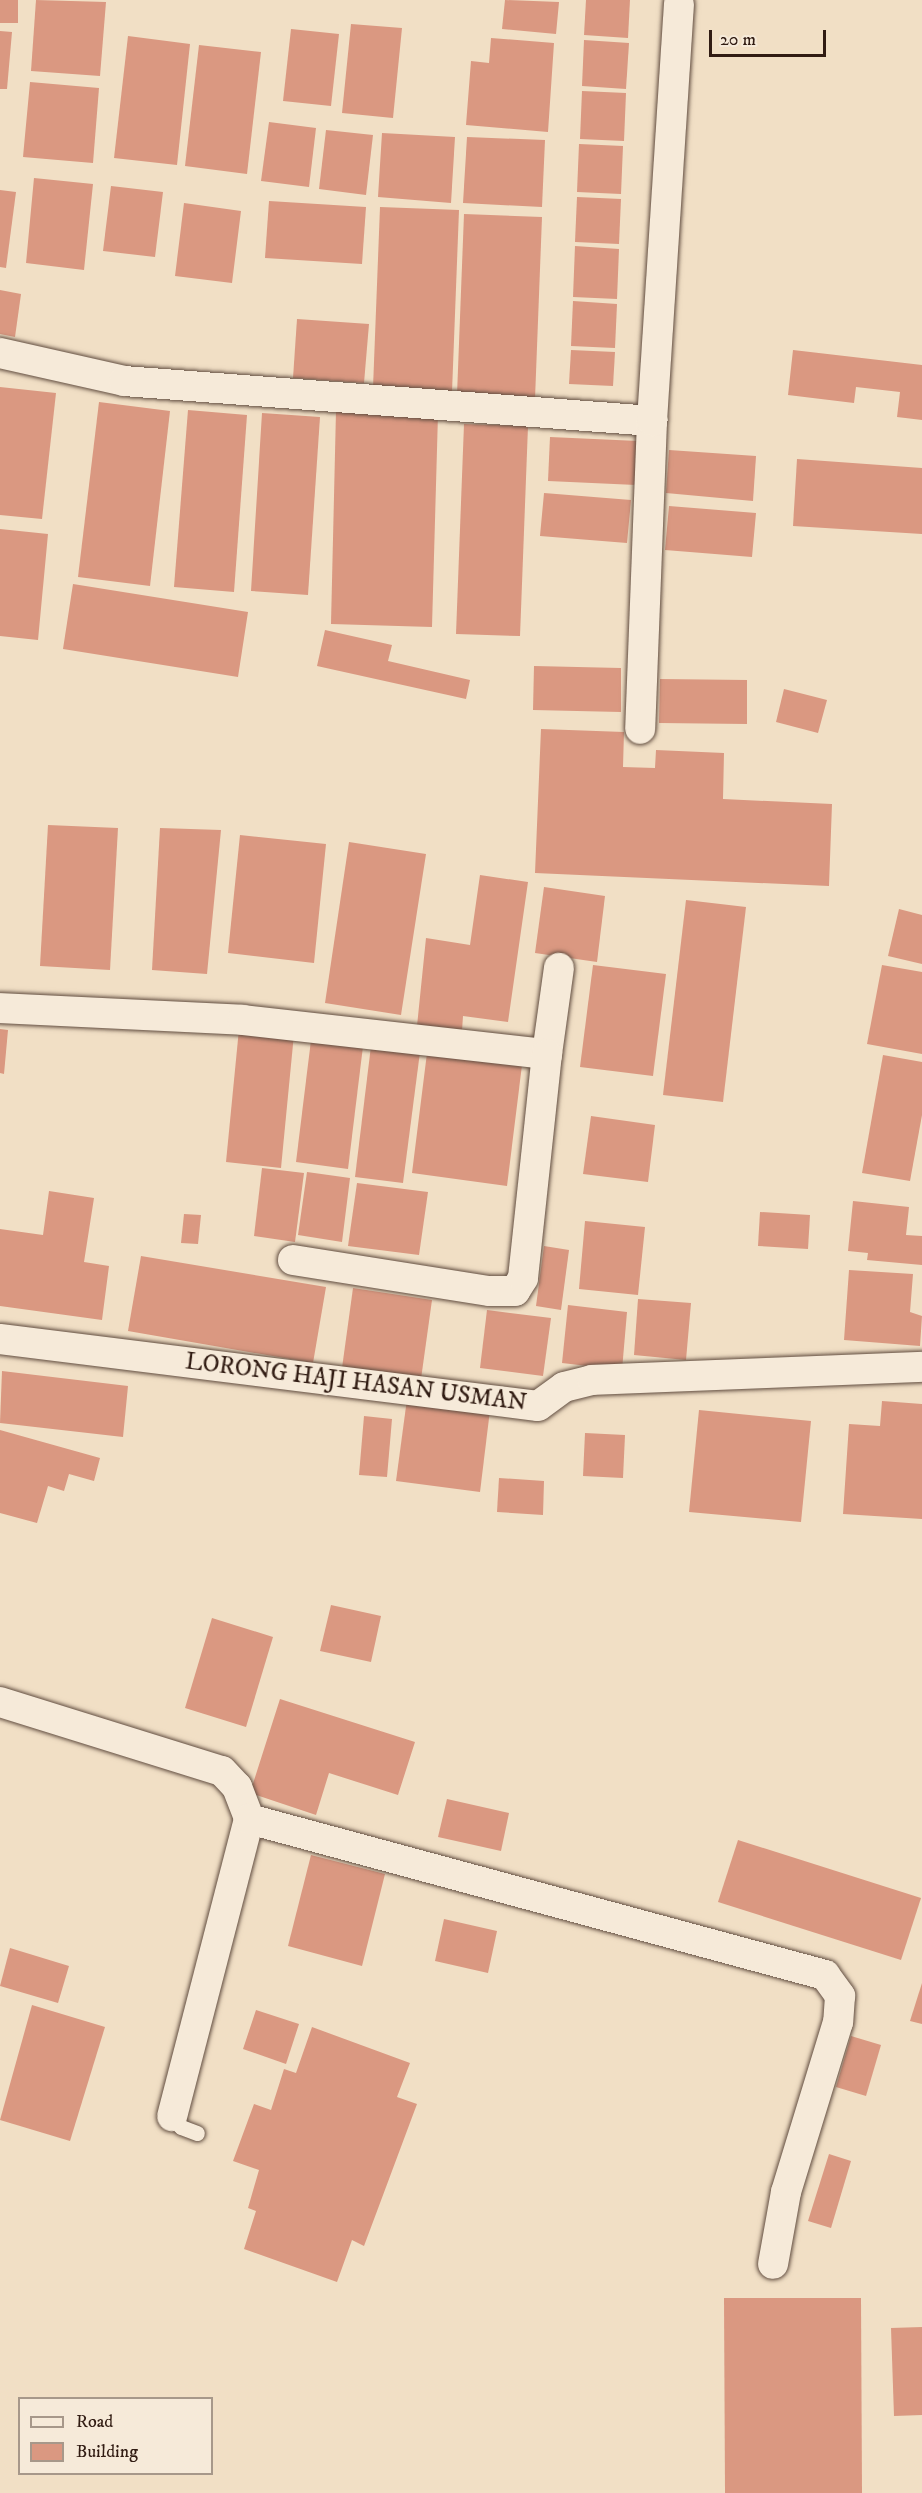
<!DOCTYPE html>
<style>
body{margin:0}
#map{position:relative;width:922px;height:2493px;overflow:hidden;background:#f1dfc5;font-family:"IM FELL DW Pica",serif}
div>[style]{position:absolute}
.building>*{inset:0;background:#da9881}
.roads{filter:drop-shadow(0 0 2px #614d40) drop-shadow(0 0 2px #614d40)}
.service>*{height:15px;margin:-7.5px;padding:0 7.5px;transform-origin:7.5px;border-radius:7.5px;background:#f6ead9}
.minor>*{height:30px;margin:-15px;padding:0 15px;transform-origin:15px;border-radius:15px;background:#f6ead9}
span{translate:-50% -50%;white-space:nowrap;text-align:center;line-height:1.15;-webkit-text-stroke:4.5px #f6ead9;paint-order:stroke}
.street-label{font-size:24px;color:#311c13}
.legend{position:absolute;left:18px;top:2397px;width:195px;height:78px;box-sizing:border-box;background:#f6ead9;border:2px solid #a7988a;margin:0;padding:8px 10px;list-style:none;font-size:18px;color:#311c13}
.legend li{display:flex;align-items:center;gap:12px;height:30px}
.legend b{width:30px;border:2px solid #a7988a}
.scale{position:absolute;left:709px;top:30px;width:117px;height:27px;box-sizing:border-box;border:3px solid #311c13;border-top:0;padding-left:8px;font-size:18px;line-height:21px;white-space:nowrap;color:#311c13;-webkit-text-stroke:4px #f6ead9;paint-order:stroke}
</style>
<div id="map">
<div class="building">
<div style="clip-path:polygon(0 0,18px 0,18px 23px,0 23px)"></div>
<div style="clip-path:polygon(36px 0,106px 2px,100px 76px,31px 71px)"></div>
<div style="clip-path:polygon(505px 0,559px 2px,556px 34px,502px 29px)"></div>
<div style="clip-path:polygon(586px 0,630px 0,628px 38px,584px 35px)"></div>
<div style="clip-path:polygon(351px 24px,402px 28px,393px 118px,342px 113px)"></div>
<div style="clip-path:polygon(291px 29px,339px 34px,331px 106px,283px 101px)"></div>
<div style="clip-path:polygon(0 31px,12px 32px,7px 89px,0 89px)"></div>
<div style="clip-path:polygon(128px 36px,190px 44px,177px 165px,114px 158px)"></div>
<div style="clip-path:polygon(491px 38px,554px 43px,548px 132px,466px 125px,471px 61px,489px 63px)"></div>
<div style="clip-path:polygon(584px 40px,629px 43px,626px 89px,582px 86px)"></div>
<div style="clip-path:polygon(199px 45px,261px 52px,247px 174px,185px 166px)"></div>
<div style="clip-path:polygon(30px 82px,99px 88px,93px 163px,23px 157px)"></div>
<div style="clip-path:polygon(582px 91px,626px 93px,624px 141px,580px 139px)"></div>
<div style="clip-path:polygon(269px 122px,316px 128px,309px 187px,261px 181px)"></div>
<div style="clip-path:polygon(326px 130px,373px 135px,366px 195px,319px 189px)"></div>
<div style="clip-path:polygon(382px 133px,455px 137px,451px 203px,378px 197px)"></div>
<div style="clip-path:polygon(467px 137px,545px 140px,542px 207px,463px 203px)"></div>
<div style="clip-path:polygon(579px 144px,623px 146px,621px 194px,577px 192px)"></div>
<div style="clip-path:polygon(34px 178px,93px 184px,84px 270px,26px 263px)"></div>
<div style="clip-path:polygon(111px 186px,163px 192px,155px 257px,103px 251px)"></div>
<div style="clip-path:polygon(0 190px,16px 192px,6px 268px,0 267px)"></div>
<div style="clip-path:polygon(577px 197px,621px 199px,619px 244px,575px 242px)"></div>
<div style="clip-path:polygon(269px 201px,366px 207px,362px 264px,265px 258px)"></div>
<div style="clip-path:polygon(184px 203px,241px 211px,232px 283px,175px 276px)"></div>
<div style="clip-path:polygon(380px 207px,459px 210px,452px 392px,373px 388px)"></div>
<div style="clip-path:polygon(464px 214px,542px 217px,535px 399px,457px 395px)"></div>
<div style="clip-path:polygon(575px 246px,619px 249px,617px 299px,573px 297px)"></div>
<div style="clip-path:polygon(0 290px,21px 294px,15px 337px,0 334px)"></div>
<div style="clip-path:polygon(573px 301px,617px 304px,615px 348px,571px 346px)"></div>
<div style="clip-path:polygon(297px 319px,369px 324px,364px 383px,293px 378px)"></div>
<div style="clip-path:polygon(571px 350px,615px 352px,613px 386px,569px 384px)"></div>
<div style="clip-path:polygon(793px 350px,922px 365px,922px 420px,897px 417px,900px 392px,856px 387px,854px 403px,788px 395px)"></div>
<div style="clip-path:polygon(0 387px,56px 393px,42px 519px,0 515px)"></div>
<div style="clip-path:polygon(99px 402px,170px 411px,150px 586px,78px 577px)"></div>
<div style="clip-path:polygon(188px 410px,247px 415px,234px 592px,174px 587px)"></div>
<div style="clip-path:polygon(336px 411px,438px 414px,432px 627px,331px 624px)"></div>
<div style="clip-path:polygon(262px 413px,320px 417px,308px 595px,251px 591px)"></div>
<div style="clip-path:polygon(464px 424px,528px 426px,520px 636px,456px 634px)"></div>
<div style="clip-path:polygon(550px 437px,638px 441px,636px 485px,548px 481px)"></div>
<div style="clip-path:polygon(669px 450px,756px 456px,753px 501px,666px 493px)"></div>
<div style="clip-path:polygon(797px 459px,922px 468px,922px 534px,793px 526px)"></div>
<div style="clip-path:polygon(544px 493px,631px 500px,627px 543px,540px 536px)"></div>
<div style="clip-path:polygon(669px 506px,756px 513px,752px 557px,665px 550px)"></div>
<div style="clip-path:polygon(0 529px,48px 534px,38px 640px,0 636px)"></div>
<div style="clip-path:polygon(73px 584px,248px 612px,238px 677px,63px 649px)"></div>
<div style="clip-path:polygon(325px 630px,392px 645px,388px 661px,470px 680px,466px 699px,317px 666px)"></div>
<div style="clip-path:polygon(534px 666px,621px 668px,621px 712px,533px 710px)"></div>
<div style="clip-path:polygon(660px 679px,747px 680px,747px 724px,659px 723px)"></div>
<div style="clip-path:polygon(784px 689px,827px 700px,818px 733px,776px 722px)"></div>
<div style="clip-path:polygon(541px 729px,624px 732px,623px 767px,655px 768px,656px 750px,724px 753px,723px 799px,832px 804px,829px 886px,535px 873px)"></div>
<div style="clip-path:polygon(48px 825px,118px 828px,110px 970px,40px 966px)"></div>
<div style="clip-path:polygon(160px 828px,221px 830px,207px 974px,152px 970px)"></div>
<div style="clip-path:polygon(240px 835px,326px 844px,314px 963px,228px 953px)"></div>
<div style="clip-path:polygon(349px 842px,426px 854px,401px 1015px,325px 1003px)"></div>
<div style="clip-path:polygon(480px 875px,528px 882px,508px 1022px,463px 1016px,462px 1031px,417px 1026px,426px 938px,470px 945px)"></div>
<div style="clip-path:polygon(544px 887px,605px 896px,597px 962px,535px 953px)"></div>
<div style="clip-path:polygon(686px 900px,746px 907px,723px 1102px,663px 1095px)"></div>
<div style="clip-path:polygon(899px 909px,922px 915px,922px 964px,888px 956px)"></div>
<div style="clip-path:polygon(593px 965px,666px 974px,653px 1076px,580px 1067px)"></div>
<div style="clip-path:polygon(882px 965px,922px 972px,922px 1054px,867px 1044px)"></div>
<div style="clip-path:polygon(0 1029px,8px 1030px,4px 1074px,0 1073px)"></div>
<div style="clip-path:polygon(239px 1029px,294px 1034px,281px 1168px,226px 1162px)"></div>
<div style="clip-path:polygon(312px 1032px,364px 1038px,348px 1169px,296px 1162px)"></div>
<div style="clip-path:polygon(428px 1045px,523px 1057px,507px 1186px,412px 1173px)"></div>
<div style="clip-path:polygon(371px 1046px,420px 1052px,403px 1183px,355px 1177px)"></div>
<div style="clip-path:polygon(883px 1055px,922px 1062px,922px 1115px,910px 1181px,862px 1173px)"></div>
<div style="clip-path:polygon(591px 1116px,655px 1125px,648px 1182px,583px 1174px)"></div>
<div style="clip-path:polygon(262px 1168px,304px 1173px,295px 1242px,254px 1236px)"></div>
<div style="clip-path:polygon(307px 1172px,350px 1178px,342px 1242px,298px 1235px)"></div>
<div style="clip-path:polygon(357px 1183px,428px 1192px,419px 1255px,348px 1246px)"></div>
<div style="clip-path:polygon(49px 1191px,94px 1198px,84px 1262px,109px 1266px,102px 1320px,0 1306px,0 1229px,43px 1235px)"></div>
<div style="clip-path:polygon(853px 1201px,909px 1207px,906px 1235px,922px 1236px,922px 1265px,867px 1260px,868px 1253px,848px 1251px)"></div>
<div style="clip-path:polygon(760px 1212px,810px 1215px,808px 1249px,758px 1246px)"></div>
<div style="clip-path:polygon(184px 1214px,201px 1215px,198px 1244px,181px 1243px)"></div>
<div style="clip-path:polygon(585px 1221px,645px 1227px,638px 1295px,579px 1289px)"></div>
<div style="clip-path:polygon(544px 1246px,569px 1250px,561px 1310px,536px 1306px)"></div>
<div style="clip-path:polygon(141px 1256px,326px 1287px,313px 1363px,128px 1331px)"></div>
<div style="clip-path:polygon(849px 1270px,913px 1274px,910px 1312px,922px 1316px,920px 1346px,844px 1340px)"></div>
<div style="clip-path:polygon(353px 1288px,432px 1300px,421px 1379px,342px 1368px)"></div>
<div style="clip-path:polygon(638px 1299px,691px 1303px,686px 1360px,634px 1355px)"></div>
<div style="clip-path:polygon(568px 1305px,627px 1312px,622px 1370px,562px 1363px)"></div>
<div style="clip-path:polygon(487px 1310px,551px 1318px,543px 1376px,480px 1368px)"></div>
<div style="clip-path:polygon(2px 1371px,128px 1386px,123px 1437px,0 1423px)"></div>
<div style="clip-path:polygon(407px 1399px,490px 1410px,480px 1492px,396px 1481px)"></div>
<div style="clip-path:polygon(882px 1401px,922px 1404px,922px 1519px,843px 1514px,849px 1424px,880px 1426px)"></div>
<div style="clip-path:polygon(699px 1410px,811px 1421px,801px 1522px,689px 1512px)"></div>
<div style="clip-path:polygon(364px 1416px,392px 1419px,387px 1477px,359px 1475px)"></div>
<div style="clip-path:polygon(0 1430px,100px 1458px,94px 1481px,69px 1474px,64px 1491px,48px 1486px,37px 1523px,0 1513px)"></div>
<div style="clip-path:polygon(585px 1433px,625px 1435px,623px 1478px,583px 1476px)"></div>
<div style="clip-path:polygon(499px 1478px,544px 1481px,543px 1515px,497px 1512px)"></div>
<div style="clip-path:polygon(331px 1605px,381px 1616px,371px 1662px,320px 1651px)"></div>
<div style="clip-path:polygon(212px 1618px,273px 1637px,246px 1727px,185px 1708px)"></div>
<div style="clip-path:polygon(280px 1699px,415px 1742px,398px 1795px,329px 1773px,316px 1815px,250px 1793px)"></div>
<div style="clip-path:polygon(447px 1799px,509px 1813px,501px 1851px,438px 1837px)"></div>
<div style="clip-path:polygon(738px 1840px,921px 1898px,901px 1960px,718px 1902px)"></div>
<div style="clip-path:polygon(311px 1855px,385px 1874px,362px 1966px,288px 1946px)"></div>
<div style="clip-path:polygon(444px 1919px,497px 1931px,488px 1973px,435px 1961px)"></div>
<div style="clip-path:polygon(10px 1948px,69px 1966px,58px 2003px,0 1986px)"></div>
<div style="clip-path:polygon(922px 1983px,922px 2024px,910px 2021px)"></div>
<div style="clip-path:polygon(32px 2005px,105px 2027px,70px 2141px,0 2120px)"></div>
<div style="clip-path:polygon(256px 2010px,299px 2024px,286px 2064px,243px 2049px)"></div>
<div style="clip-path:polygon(312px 2027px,410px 2063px,397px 2097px,417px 2104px,364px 2246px,352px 2240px,337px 2282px,244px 2249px,256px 2211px,248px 2208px,259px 2170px,233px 2161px,254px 2104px,271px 2110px,284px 2069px,296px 2073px)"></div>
<div style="clip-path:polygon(851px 2036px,881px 2045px,866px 2096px,836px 2087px)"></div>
<div style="clip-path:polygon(829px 2154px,851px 2161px,831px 2228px,808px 2221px)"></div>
<div style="clip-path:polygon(724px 2298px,861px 2298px,862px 2493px,725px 2493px)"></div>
<div style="clip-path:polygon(922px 2327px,922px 2415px,894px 2416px,891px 2328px)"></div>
</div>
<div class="roads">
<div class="service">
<div style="left:172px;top:2116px;width:14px;rotate:51deg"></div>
<div style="left:181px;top:2127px;width:17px;rotate:21deg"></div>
</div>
<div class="minor">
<div style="left:0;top:353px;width:127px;rotate:12.7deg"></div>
<div style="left:124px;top:381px;width:530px;rotate:4.33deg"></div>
<div style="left:652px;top:421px;width:308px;rotate:92.2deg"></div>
<div style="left:652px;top:421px;width:418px;rotate:-86.3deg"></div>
<div style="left:0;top:1008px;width:243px;rotate:2.8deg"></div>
<div style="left:243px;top:1020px;width:306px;rotate:6.4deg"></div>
<div style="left:547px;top:1054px;width:87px;rotate:-82.1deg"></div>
<div style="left:293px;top:1260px;width:198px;rotate:9deg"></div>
<div style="left:489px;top:1291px;width:26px"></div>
<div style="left:515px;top:1291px;width:15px;rotate:-58deg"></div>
<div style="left:523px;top:1278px;width:225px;rotate:-83.9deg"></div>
<div style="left:0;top:1339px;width:542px;rotate:7.1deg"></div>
<div style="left:538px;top:1406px;width:32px;rotate:-36deg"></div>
<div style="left:564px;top:1387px;width:29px;rotate:-14deg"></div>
<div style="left:592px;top:1380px;width:330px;rotate:-2.3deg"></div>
<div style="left:0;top:1702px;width:232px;rotate:17.3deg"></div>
<div style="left:222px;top:1771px;width:22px;rotate:47deg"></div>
<div style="left:237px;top:1787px;width:34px;rotate:69deg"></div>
<div style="left:249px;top:1819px;width:307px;rotate:104.5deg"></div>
<div style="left:249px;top:1819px;width:597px;rotate:15.15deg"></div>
<div style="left:825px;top:1975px;width:26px;rotate:54deg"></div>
<div style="left:840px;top:1996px;width:26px;rotate:94deg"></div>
<div style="left:838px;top:2022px;width:178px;rotate:107deg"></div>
<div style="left:786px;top:2192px;width:73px;rotate:100.2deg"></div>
</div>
</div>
<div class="street-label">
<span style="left:356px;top:1383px;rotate:7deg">LORONG HAJI HASAN USMAN</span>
</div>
<ul class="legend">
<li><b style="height:8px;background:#f6ead9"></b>Road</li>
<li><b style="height:16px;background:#da9881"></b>Building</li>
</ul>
<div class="scale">20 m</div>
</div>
